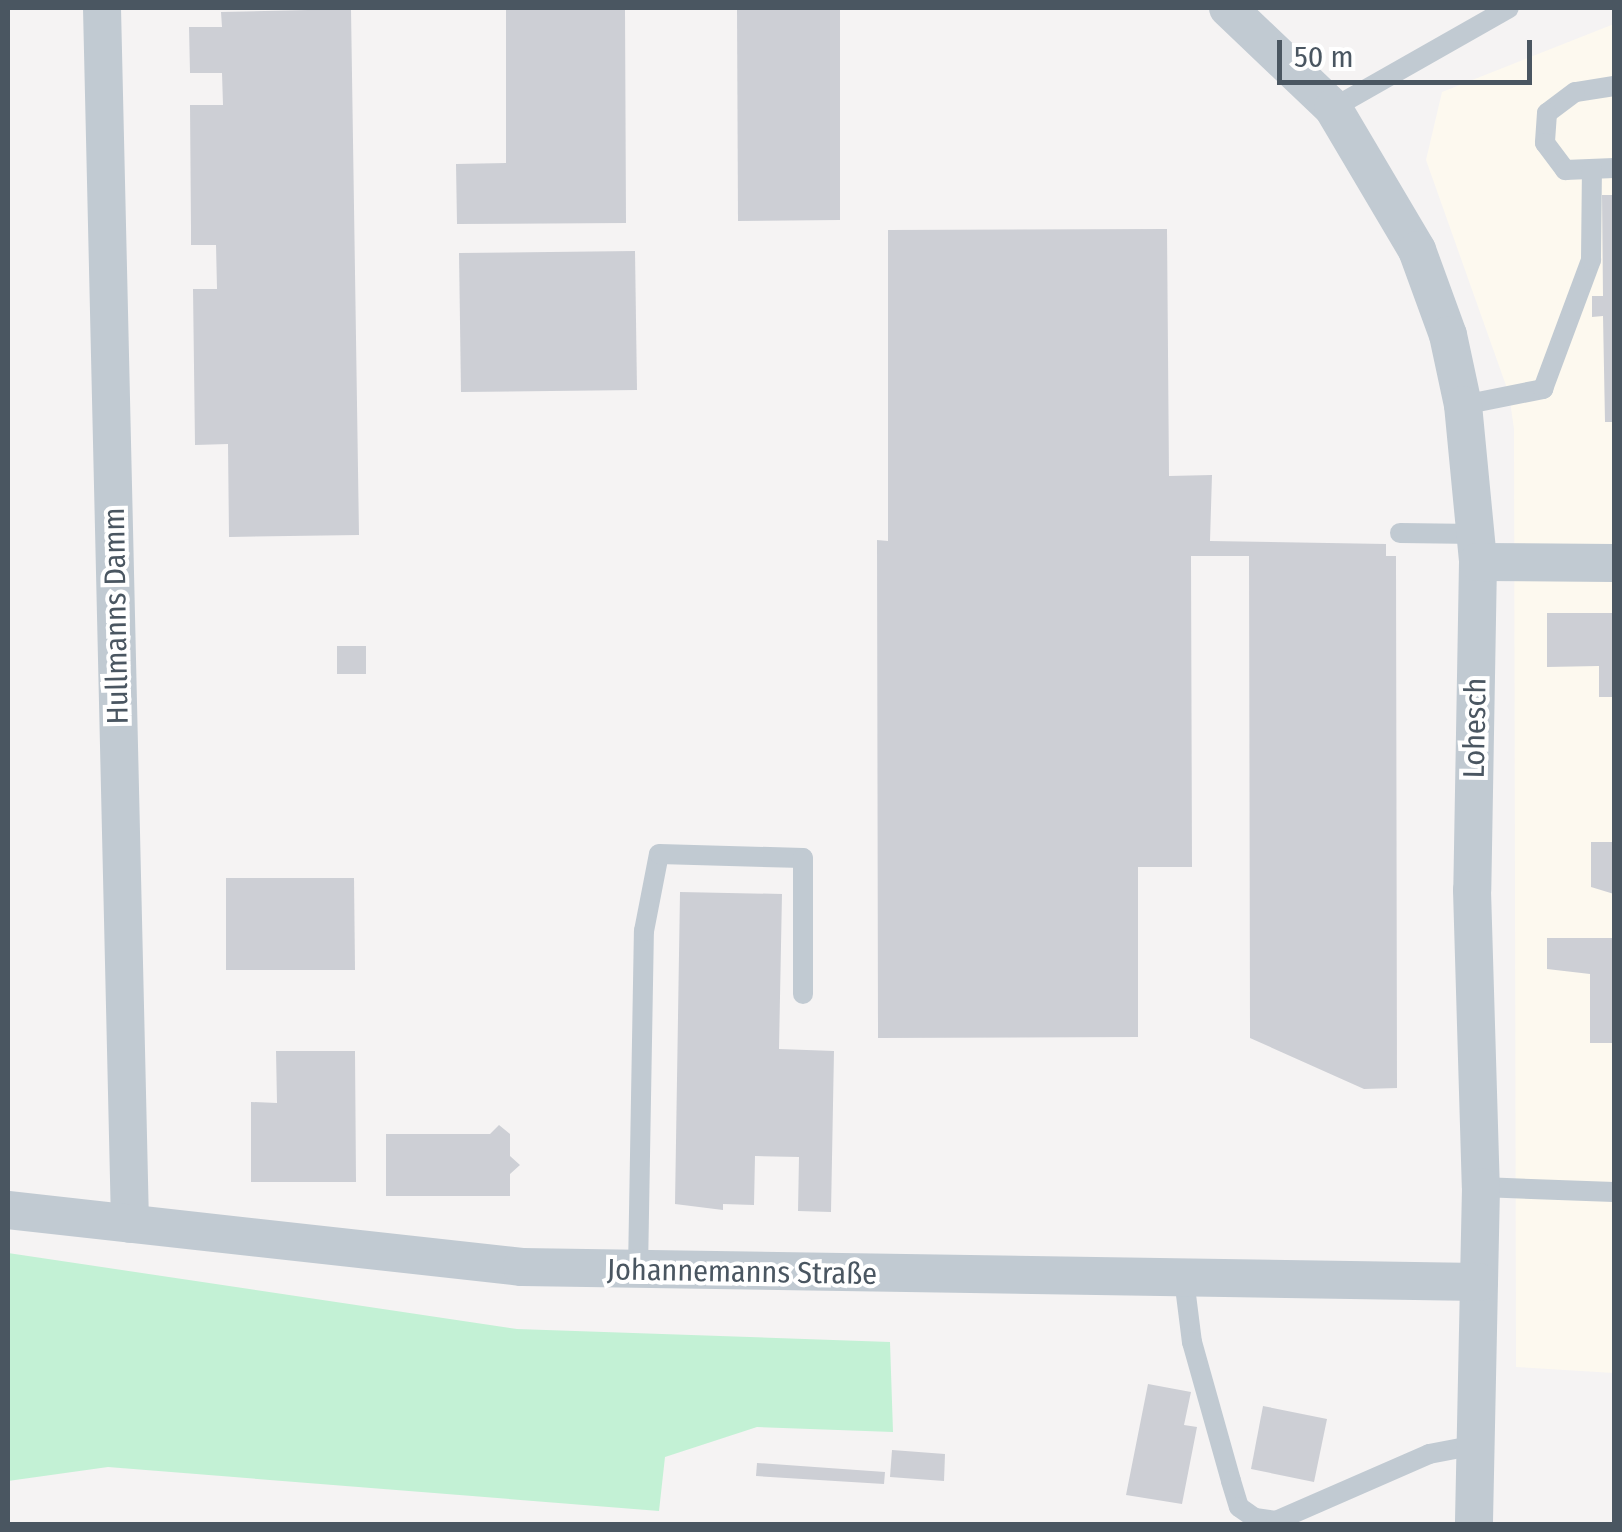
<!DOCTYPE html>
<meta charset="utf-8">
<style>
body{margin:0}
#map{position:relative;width:1622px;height:1532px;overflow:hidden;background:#f5f3f3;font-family:"Fira Sans Condensed",sans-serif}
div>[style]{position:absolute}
.commercial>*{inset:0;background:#fdf9ef}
.green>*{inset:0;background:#c3f1d5}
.building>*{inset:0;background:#cdcfd5}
.service>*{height:20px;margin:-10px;padding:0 10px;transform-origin:10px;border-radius:10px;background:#c1cad2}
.minor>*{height:38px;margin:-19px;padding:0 19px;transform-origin:19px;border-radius:19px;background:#c1cad2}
span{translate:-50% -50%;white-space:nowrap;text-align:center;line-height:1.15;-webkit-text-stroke:8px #fff;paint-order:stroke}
.street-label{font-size:30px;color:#4a5661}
.frame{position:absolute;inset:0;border:10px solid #4a5661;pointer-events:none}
.scale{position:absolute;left:1277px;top:40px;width:255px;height:45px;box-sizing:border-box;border:5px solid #4a5661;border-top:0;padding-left:12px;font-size:30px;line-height:35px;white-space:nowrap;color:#4a5661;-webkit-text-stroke:8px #fff;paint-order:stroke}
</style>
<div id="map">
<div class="commercial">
<div style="clip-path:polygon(1614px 24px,1614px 1373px,1516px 1367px,1514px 429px,1509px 394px,1426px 160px,1442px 92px)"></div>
</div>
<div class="green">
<div style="clip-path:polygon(8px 1253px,517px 1329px,890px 1342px,893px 1432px,757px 1427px,665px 1457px,659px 1511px,108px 1467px,8px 1481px)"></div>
</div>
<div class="building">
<div style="clip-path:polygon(506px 8px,625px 8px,626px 223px,457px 224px,456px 164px,506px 163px)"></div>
<div style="clip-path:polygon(737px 8px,840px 8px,840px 220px,738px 221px)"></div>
<div style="clip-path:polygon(351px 9px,359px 535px,229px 537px,228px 444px,195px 445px,193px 289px,217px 289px,216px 245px,191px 245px,191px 229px,190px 105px,223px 105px,222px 73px,190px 73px,189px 27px,222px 27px,221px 12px)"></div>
<div style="clip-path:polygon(1602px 195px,1614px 195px,1614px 422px,1605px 422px,1603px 316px,1592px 317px,1592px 296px,1603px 296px)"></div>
<div style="clip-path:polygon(1167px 229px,1169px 476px,1212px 475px,1210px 541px,1386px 544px,1386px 556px,1396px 556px,1397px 1088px,1364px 1089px,1250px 1038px,1249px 556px,1191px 556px,1192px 867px,1138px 867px,1138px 1037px,878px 1038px,877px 540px,888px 541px,888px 230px)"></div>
<div style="clip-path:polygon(635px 251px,637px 390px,461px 392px,459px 253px)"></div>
<div style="clip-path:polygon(1547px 613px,1614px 613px,1614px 697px,1599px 697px,1599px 666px,1547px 667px)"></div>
<div style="clip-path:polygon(337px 646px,366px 646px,366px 674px,337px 674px)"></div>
<div style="clip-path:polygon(1591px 842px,1614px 842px,1614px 894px,1591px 887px)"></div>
<div style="clip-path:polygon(226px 878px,354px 878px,355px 970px,226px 970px)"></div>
<div style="clip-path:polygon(680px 892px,782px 894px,779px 1049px,834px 1051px,831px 1212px,798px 1211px,799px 1157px,755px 1156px,754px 1205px,723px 1204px,723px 1210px,675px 1204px)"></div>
<div style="clip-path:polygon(1547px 938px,1614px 938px,1614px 1043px,1590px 1043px,1590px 974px,1547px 969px)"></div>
<div style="clip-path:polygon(276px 1051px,355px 1051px,356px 1182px,251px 1182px,251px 1102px,277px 1103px)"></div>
<div style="clip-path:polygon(499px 1125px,510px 1134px,510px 1156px,520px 1165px,510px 1174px,510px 1196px,386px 1196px,386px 1134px,490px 1134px)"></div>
<div style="clip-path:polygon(1148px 1384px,1191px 1392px,1184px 1425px,1197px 1427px,1182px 1504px,1126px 1495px)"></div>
<div style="clip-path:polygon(1263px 1406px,1327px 1419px,1314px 1482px,1251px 1469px)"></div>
<div style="clip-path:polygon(892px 1450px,945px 1454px,944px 1481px,890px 1477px)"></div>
<div style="clip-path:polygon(757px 1463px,885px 1472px,884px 1484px,756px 1476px)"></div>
</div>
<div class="service">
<div style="left:1614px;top:86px;width:39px;rotate:171deg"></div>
<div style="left:1575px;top:92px;width:35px;rotate:143deg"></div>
<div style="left:1547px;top:113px;width:30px;rotate:94deg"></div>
<div style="left:1545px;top:143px;width:34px;rotate:53deg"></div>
<div style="left:1565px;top:170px;width:49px;rotate:-2.3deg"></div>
<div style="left:1333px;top:108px;width:202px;rotate:-29.6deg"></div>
<div style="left:1463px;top:405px;width:82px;rotate:-11.3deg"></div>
<div style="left:1543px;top:389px;width:138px;rotate:-69.6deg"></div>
<div style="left:1591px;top:260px;width:91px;rotate:-89.4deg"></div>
<div style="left:1400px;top:533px;width:76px;rotate:0.8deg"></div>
<div style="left:1481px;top:1187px;width:133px;rotate:2.2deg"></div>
<div style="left:638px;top:1270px;width:339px;rotate:-89deg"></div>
<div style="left:644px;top:931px;width:78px;rotate:-79deg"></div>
<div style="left:659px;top:854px;width:144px;rotate:1.6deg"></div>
<div style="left:803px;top:858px;width:136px;rotate:90deg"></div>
<div style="left:1184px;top:1279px;width:64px;rotate:82.8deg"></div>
<div style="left:1192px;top:1342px;width:144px;rotate:74.3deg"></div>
<div style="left:1231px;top:1481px;width:27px;rotate:73deg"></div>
<div style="left:1239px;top:1507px;width:19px;rotate:35deg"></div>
<div style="left:1255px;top:1518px;width:21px;rotate:8deg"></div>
<div style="left:1276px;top:1521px;width:167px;rotate:-23.6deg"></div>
<div style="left:1429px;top:1454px;width:48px;rotate:-10.8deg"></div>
</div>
<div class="minor">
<div style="left:102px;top:8px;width:1216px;rotate:88.68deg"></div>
<div style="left:1228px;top:8px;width:145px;rotate:43.6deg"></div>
<div style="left:1333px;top:108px;width:165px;rotate:59.4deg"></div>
<div style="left:1417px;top:250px;width:90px;rotate:70deg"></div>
<div style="left:1448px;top:335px;width:72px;rotate:77.9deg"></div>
<div style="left:1463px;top:405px;width:158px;rotate:84.5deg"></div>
<div style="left:1478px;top:562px;width:328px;rotate:91deg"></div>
<div style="left:1472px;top:890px;width:297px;rotate:88.3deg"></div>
<div style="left:1481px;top:1187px;width:337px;rotate:91.2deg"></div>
<div style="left:1478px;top:562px;width:136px;rotate:0.4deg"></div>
<div style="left:8px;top:1210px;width:517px;rotate:6.33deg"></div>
<div style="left:522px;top:1267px;width:957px;rotate:0.9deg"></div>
</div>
<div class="street-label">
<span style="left:116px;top:616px;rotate:-91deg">Hullmanns Damm</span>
<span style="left:1475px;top:728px;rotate:-89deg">Lohesch</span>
<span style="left:742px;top:1272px;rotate:1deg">Johannemanns Straße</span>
</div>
<div class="frame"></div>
<div class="scale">50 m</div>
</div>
